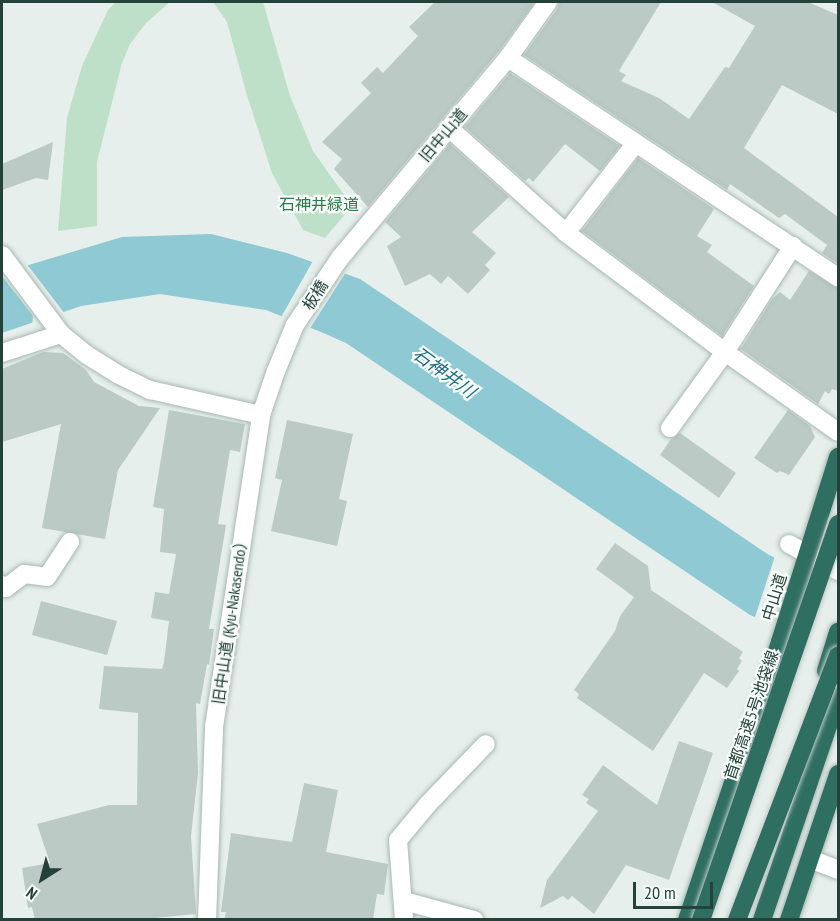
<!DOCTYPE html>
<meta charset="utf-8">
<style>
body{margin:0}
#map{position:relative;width:840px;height:921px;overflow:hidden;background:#e6efeb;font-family:"PT Sans Narrow","Noto Sans JP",sans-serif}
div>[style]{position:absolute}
.green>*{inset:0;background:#bfe0c8}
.water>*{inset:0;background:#8ec9d4}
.pier>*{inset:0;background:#e6efeb}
.building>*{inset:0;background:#bbcac4}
.roads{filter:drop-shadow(0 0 2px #a8b8b2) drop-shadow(0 0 2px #a8b8b2)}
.minor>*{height:18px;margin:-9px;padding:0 9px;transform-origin:9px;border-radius:9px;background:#fff}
.highway>*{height:18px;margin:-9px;padding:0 9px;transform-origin:9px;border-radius:9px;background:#2f6f62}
.bridges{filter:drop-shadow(0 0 2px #c2cac8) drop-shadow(0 0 2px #c2cac8)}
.highway-bridge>*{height:18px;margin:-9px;padding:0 9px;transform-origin:9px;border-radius:9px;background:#2f6f62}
span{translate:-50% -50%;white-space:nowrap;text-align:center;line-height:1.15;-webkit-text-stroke:4.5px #f7fbf9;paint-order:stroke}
.street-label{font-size:16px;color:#24423a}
.park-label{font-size:16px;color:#2d7a4b}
.water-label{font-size:18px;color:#1c6f80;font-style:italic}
.frame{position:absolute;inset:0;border:3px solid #24423a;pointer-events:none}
.north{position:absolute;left:12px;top:849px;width:60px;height:60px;-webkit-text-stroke:4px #f7fbf9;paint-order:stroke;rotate:216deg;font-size:16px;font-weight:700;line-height:24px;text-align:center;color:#24423a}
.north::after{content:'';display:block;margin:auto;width:21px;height:27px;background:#24423a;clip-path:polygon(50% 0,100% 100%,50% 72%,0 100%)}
.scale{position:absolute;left:633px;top:882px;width:80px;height:27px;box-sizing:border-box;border:3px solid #24423a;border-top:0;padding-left:8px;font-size:18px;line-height:21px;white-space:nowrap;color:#24423a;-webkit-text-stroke:4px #f7fbf9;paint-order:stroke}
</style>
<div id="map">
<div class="green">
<div style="clip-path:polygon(116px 2px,170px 2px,146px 23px,130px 44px,122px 63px,97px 162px,97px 226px,58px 231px,67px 118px,82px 66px,108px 10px)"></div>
<div style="clip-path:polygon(213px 2px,263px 2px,290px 96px,313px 151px,352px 206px,325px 238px,303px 230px,272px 173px,246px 92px,227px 22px)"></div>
</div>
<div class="water">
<div style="clip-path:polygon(211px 234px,287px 253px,360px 279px,769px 555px,838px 585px,838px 655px,750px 615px,346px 343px,321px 332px,266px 310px,160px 294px,81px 306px,2px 333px,2px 273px,122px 237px)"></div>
</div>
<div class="pier">
<div style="clip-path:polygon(314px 259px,346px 272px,309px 330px,280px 319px)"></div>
<div style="clip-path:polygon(26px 263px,65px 314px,32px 326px,33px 316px,2px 276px,2px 270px)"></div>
<div style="clip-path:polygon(775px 556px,838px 582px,838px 658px,754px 620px)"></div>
</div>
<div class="building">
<div style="clip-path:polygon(435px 2px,535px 2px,499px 51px,368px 207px,334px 169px,342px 159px,322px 142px,371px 93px,361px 83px,377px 67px,383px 73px,418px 36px,409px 27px)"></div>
<div style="clip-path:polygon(559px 2px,661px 2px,619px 71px,626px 75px,621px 81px,659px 98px,689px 119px,725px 67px,729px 68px,755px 26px,712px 2px,808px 2px,838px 15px,838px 114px,782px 85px,744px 148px,838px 217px,838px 264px,822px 253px,827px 245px,785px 214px,779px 218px,730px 184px,727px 190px,524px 55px,557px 9px)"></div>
<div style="clip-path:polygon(510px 73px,620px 146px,600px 171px,565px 144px,533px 182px,529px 178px,525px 181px,465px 127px)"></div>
<div style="clip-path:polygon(53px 142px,48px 180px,36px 178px,2px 190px,2px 164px)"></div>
<div style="clip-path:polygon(450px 144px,509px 197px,472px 232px,496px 253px,485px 265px,490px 270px,468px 294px,448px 276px,441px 284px,430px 274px,405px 286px,387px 246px,401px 237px,385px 222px)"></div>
<div style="clip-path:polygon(638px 158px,714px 209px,697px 236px,712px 245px,707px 252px,754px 286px,722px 336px,582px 231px)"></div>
<div style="clip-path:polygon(809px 271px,838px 288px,838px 391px,832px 389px,829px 394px,825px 391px,818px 404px,741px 349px,772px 299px,780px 292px,790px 300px)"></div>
<div style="clip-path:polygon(43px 352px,63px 353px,86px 370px,94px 382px,139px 406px,160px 408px,118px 470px,105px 539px,42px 528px,61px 424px,2px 442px,2px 369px)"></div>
<div style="clip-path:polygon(169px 410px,245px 424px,240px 452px,230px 450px,218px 524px,226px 525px,209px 629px,214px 629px,209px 665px,207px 664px,200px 704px,196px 703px,198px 773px,191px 836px,196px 914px,134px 920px,35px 920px,32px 907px,28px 908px,22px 868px,50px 863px,37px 824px,109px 805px,137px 805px,138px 713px,99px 709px,104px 666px,162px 669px,164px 662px,169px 621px,151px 618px,155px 592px,169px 594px,176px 554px,160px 552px,164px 509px,153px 507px)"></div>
<div style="clip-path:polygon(788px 410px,810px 426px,815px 437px,789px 475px,780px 471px,777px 473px,754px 458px)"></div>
<div style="clip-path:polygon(287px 420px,353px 434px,339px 499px,347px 501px,337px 546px,271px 531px,282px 480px,275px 478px)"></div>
<div style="clip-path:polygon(680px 433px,736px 473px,719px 498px,660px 455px,671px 439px)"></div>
<div style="clip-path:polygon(615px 543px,648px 566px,651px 590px,743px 652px,739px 658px,742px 661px,737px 669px,739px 671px,727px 688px,704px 673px,653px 751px,577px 698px,579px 694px,574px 690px,615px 631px,620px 616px,634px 597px,596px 569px)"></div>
<div style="clip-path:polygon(41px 601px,117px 621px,107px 655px,32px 635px)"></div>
<div style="clip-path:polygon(679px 741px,713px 753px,669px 880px,626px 865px,594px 914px,572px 896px,568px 900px,563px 896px,540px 908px,547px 880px,598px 811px,586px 803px,589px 799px,582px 795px,603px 765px,657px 805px)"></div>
<div style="clip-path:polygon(304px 783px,338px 790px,326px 852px,388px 864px,384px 895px,377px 894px,373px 920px,224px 920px,226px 912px,221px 912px,231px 833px,292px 842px)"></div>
</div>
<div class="roads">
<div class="minor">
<div style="left:508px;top:58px;width:396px;rotate:33.6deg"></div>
<div style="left:449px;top:128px;width:157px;rotate:41.9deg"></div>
<div style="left:566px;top:233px;width:199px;rotate:36.8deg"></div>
<div style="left:725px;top:352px;width:138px;rotate:35.3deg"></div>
<div style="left:566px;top:233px;width:113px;rotate:-52.2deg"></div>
<div style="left:2px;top:255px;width:99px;rotate:53.2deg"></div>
<div style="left:61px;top:334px;width:33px;rotate:39deg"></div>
<div style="left:87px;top:355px;width:36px;rotate:32deg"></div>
<div style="left:117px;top:374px;width:37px;rotate:26deg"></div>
<div style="left:150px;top:390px;width:114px;rotate:12.7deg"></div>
<div style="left:2px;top:353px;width:62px;rotate:-17.9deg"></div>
<div style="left:670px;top:428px;width:94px;rotate:-54.1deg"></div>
<div style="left:725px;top:352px;width:126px;rotate:-57.3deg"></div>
<div style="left:789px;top:544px;width:56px;rotate:28.9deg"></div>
<div style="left:2px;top:585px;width:5px;rotate:37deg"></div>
<div style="left:6px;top:588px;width:23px;rotate:-38deg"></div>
<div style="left:24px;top:574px;width:23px;rotate:7deg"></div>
<div style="left:47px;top:577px;width:42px;rotate:-56.7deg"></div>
<div style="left:810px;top:859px;width:30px;rotate:21deg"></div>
<div style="left:404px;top:901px;width:73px;rotate:15.2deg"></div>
<div style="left:207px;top:920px;width:193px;rotate:-87.9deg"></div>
<div style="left:214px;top:727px;width:316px;rotate:-81.4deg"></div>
<div style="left:261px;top:415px;width:46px;rotate:-71.2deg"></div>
<div style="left:276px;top:371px;width:50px;rotate:-67.6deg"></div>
<div style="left:295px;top:325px;width:81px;rotate:-56.1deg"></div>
<div style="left:340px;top:258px;width:261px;rotate:-50deg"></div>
<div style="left:508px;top:58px;width:69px;rotate:-54.5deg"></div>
<div style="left:404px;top:920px;width:80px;rotate:-94.3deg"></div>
<div style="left:398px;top:840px;width:47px;rotate:-50.2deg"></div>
<div style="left:428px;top:804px;width:83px;rotate:-46deg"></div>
</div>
<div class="highway">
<div style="left:826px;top:671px;width:41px;rotate:-72.9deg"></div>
<div style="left:687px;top:920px;width:293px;rotate:-71.5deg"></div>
<div style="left:780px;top:642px;width:194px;rotate:-72.6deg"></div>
<div style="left:762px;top:920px;width:236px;rotate:-71.2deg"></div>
<div style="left:789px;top:920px;width:154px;rotate:-71.4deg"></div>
</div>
</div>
<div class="bridges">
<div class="highway-bridge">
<div style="left:701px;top:920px;width:419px;rotate:-70.9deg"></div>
<div style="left:737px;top:920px;width:283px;rotate:-69.1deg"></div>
</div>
</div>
<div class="street-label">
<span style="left:443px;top:135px;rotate:-50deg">旧中山道</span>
<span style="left:315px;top:295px;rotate:-57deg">板橋</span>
<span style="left:774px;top:597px;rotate:-73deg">中山道</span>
<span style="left:230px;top:619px;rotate:-82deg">旧中山道 (Kyu-Nakasendo）</span>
<span style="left:751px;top:715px;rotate:-71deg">首都高速5号池袋線</span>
</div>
<div class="park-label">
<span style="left:319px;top:204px">石神井緑道</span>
</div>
<div class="water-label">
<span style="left:444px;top:373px;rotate:36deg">石神井川</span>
</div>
<div class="frame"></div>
<div class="north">N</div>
<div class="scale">20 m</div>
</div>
